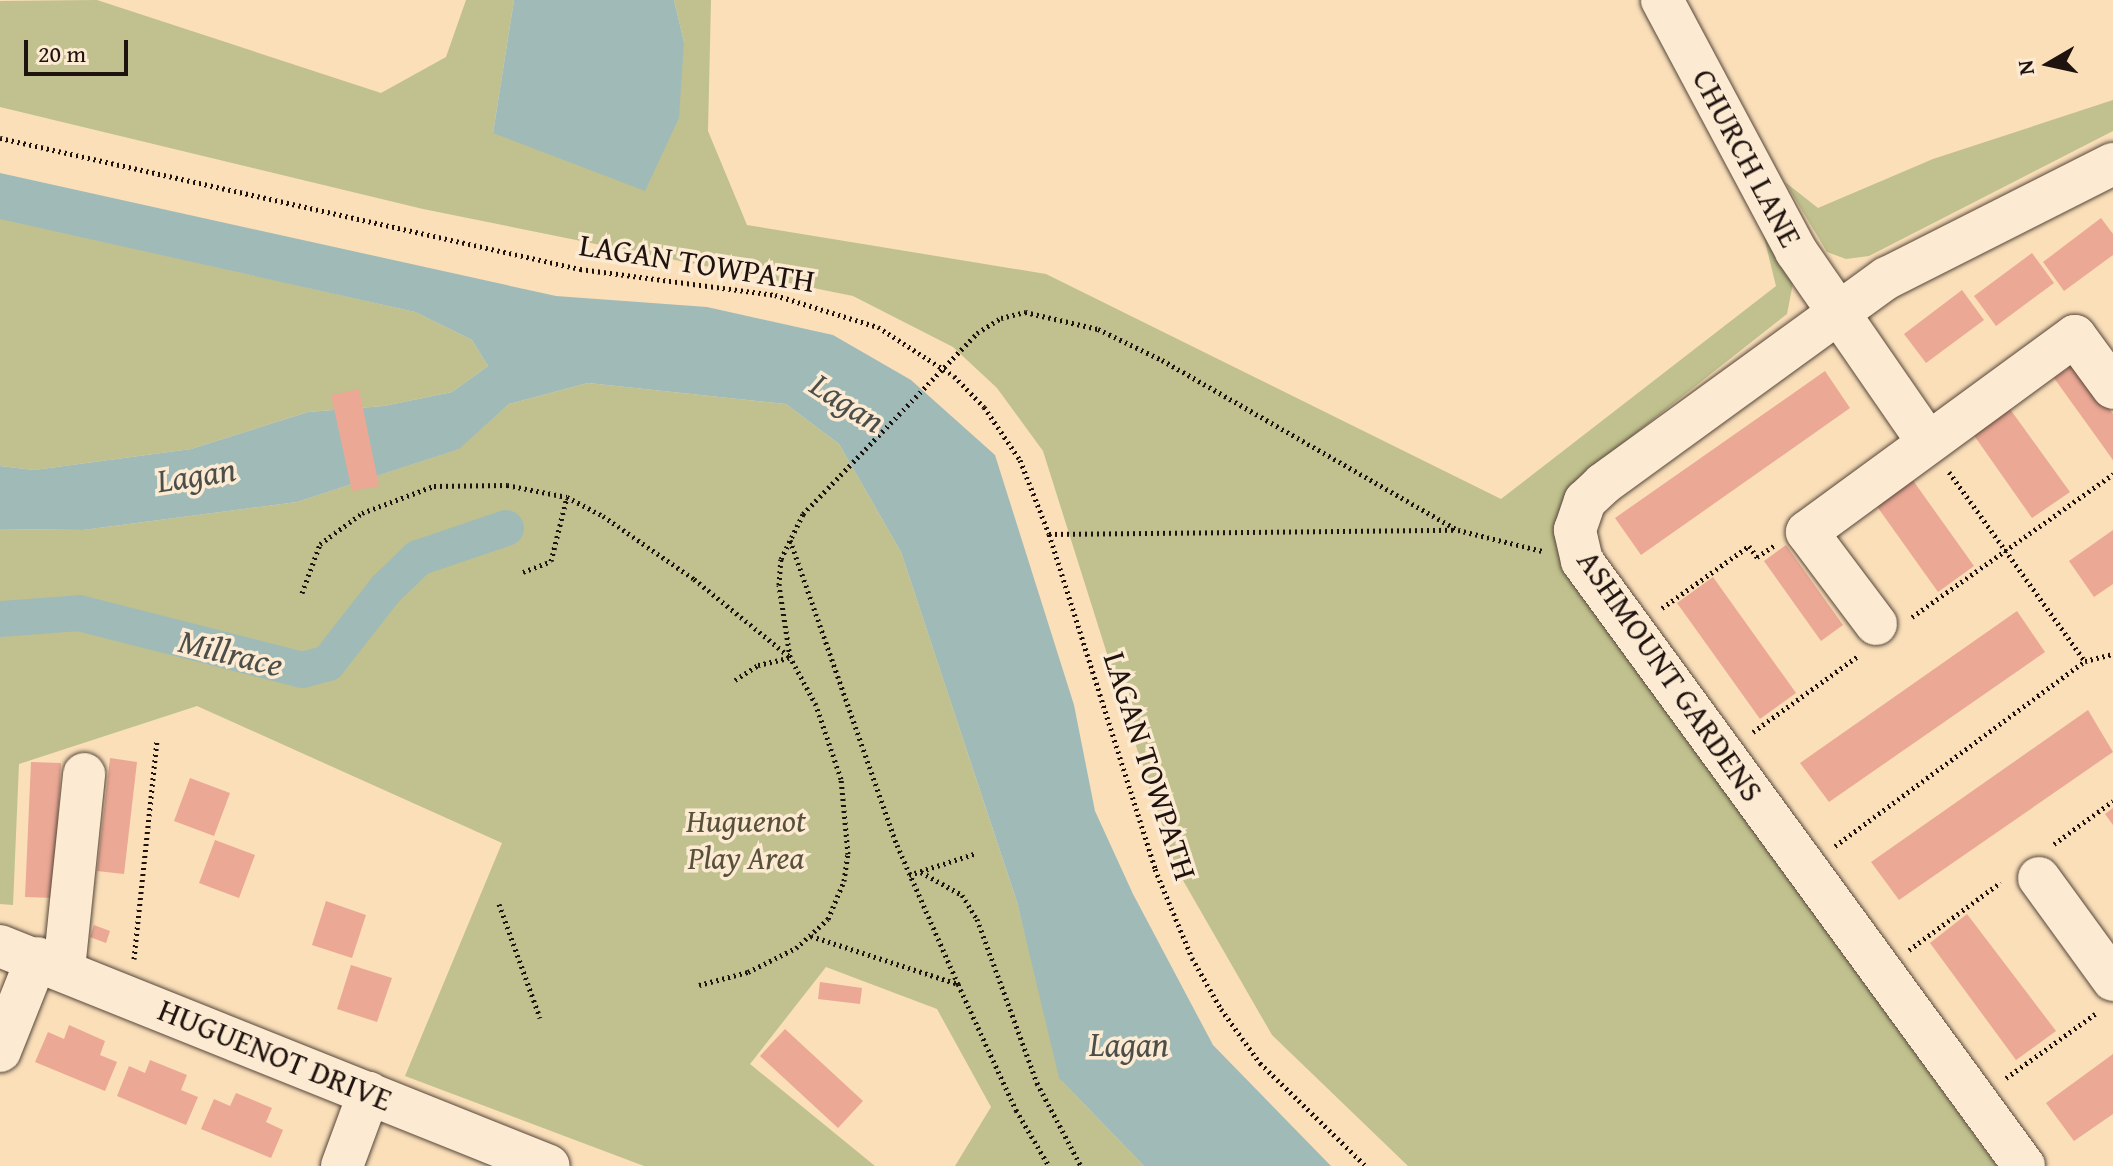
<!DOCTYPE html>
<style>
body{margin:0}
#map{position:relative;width:2113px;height:1166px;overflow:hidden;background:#fadfb9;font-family:"Gentium Book Plus",serif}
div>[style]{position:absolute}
.green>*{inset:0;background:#c0c18e}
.water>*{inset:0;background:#a0bbb7}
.canal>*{height:36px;margin:-18px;padding:0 18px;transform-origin:18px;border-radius:18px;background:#a0bbb7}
.building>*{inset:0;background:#eba895}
.path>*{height:5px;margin-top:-2.5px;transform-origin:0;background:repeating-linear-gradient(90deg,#1f130f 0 2px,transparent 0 6px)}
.roads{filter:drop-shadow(0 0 2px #56463a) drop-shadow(0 0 2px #56463a)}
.minor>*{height:42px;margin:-21px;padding:0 21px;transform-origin:21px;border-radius:21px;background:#fcead2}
.path-bridge>*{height:5px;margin-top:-2.5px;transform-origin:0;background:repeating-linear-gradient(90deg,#1f130f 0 2px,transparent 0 6px)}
span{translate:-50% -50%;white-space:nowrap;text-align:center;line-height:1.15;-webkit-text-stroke:7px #fcead2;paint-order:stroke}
.street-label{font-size:32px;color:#1f130f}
.park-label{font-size:32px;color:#57503b;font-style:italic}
.water-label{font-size:34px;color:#4c4e4a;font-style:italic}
.north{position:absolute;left:2009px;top:24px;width:80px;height:80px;-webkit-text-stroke:6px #fcead2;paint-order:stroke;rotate:261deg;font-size:22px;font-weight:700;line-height:32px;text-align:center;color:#1f130f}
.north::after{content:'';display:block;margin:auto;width:28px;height:36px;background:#1f130f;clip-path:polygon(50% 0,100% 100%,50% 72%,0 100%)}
.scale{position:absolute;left:24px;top:40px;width:104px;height:36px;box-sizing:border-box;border:4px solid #1f130f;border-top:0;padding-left:10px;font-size:24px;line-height:28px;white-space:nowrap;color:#1f130f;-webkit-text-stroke:6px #fcead2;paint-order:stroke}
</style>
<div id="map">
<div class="green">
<div style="clip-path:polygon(97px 0,381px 93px,446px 57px,466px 0,514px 0,493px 133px,684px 42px,674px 0,711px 0,708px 131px,747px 225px,1046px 274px,1501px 499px,1776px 286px,1759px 217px,1794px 278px,1787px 314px,1575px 481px,1567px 534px,1576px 585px,1997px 1166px,1408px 1166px,1272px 1035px,1173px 863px,1043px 451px,997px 388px,953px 347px,853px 296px,423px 209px,0 107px,0 1px)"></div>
<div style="clip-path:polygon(2113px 100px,2113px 131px,1869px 256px,1846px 259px,1827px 252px,1785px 182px,1818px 208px,1933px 159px)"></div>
<div style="clip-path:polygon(0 218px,415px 312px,472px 340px,488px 366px,452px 392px,384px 406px,308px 412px,191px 449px,34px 470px,0 466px)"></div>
<div style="clip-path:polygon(588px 383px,786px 404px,839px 444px,901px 552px,1017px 902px,1062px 1081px,1144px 1166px,955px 1166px,991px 1107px,937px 1009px,826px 967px,750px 1064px,875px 1166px,644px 1166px,405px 1076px,502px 843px,197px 706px,19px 764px,13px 905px,0 904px,0 529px,83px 530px,297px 502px,458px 449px,509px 404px)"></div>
</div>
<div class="water">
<div style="clip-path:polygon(514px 0,674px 0,684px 42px,679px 118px,645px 191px,493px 133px)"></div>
<div style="clip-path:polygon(0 173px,556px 296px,707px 307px,833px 335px,911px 380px,995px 455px,1074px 705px,1095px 811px,1133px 894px,1213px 1045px,1331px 1166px,1144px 1166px,1059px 1078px,1017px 902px,901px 552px,839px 444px,786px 404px,588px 383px,509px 404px,459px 449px,297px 502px,83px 530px,0 529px,0 466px,34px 470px,191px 449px,308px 412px,384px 406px,452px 392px,488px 366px,472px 340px,415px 312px,0 219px)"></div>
</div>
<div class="canal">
<div style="left:0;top:619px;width:79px;rotate:-4.3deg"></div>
<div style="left:79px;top:613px;width:230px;rotate:14.3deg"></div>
<div style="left:302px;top:670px;width:27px;rotate:-15deg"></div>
<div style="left:328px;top:663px;width:93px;rotate:-52deg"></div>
<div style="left:385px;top:590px;width:46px;rotate:-44.1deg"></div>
<div style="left:418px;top:558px;width:93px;rotate:-18.8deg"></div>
</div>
<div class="building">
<div style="clip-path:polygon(2101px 218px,2113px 234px,2113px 255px,2064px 291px,2043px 262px)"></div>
<div style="clip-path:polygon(2032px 253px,2054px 283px,1996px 326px,1974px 296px)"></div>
<div style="clip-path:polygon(1962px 290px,1984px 320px,1926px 363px,1904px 334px)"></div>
<div style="clip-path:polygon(2076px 363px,2113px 414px,2113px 460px,2054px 378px)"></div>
<div style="clip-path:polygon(1825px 371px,1850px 408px,1641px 555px,1615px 518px)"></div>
<div style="clip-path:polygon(359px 389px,379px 486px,352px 491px,331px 395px)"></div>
<div style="clip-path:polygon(2002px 398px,2070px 492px,2032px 518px,1966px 424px)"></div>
<div style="clip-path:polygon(1907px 472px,1974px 566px,1938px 592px,1871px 498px)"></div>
<div style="clip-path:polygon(2113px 530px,2113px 584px,2094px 597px,2069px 561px)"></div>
<div style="clip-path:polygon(1786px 545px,1843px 625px,1821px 641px,1764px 561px)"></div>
<div style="clip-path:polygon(1713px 577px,1796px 693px,1760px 719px,1677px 603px)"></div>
<div style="clip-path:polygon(2017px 611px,2045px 652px,1829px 802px,1800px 763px)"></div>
<div style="clip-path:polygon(2088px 710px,2113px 752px,1899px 900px,1871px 862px)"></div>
<div style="clip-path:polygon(110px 758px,137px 762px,124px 874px,97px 871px)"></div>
<div style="clip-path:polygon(31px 762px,61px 763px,54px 898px,25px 897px)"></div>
<div style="clip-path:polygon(190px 778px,230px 793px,214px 836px,174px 821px)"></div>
<div style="clip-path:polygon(2113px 808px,2113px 825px,2105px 814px)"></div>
<div style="clip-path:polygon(215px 840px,255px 855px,239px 898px,199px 883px)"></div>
<div style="clip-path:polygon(326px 901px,366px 915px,352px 958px,312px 945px)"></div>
<div style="clip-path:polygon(1967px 914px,2056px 1031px,2016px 1060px,1930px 943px)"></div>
<div style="clip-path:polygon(94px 925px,110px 931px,106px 943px,90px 937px)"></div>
<div style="clip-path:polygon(351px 965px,392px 978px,377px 1022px,337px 1009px)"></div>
<div style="clip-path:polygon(820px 982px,862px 988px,860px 1004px,818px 999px)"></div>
<div style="clip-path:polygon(69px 1025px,105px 1041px,100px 1055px,117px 1062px,105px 1091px,35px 1062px,48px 1032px,64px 1039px)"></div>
<div style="clip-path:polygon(785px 1029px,863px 1101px,838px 1128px,760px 1056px)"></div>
<div style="clip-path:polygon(2113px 1054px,2113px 1114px,2074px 1141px,2046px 1103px)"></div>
<div style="clip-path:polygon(150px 1060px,187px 1075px,181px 1090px,198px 1097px,186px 1125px,117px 1096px,129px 1066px,145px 1073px)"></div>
<div style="clip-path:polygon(236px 1093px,272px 1108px,266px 1122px,283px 1130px,271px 1158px,201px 1129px,214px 1099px,230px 1106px)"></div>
</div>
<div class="path">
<div style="left:0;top:138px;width:595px;rotate:12.73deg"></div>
<div style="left:580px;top:269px;width:197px;rotate:7.6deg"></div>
<div style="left:775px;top:295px;width:108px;rotate:17.3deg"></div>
<div style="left:878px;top:327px;width:90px;rotate:32.8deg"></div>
<div style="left:954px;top:376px;width:43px;rotate:45.9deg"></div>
<div style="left:984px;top:407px;width:64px;rotate:55.8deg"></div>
<div style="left:1020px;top:460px;width:79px;rotate:68.6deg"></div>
<div style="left:1049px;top:534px;width:351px;rotate:72.4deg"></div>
<div style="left:1155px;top:869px;width:96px;rotate:67.4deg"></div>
<div style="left:1192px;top:958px;width:59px;rotate:60.4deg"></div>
<div style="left:1221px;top:1009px;width:67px;rotate:54.2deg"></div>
<div style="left:1260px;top:1063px;width:148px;rotate:44.2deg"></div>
<div style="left:977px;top:333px;width:28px;rotate:-32deg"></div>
<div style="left:1001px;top:318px;width:25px;rotate:-14deg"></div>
<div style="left:1025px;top:312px;width:75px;rotate:13.1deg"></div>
<div style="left:1098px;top:329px;width:71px;rotate:25.8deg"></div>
<div style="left:1162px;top:360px;width:341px;rotate:29.9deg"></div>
<div style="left:1458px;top:530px;width:87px;rotate:14deg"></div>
<div style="left:1949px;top:472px;width:233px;rotate:54.3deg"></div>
<div style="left:2085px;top:661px;width:29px;rotate:-14deg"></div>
<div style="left:1049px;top:534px;width:408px;rotate:-0.6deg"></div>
<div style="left:790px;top:540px;width:323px;rotate:70.7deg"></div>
<div style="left:897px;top:845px;width:152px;rotate:66.3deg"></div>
<div style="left:523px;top:572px;width:30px;rotate:-21deg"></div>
<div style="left:551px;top:561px;width:66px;rotate:-76deg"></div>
<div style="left:302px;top:593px;width:52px;rotate:-69.8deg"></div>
<div style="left:320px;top:544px;width:52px;rotate:-36.4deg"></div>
<div style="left:362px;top:513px;width:77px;rotate:-20.6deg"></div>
<div style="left:434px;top:486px;width:73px;rotate:-0.8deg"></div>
<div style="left:507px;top:485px;width:61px;rotate:11.3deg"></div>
<div style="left:567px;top:497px;width:41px;rotate:27.8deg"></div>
<div style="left:603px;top:516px;width:111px;rotate:34.7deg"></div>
<div style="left:694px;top:579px;width:124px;rotate:39.1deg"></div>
<div style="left:1662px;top:608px;width:107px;rotate:-35.5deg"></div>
<div style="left:1749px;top:546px;width:14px;rotate:54deg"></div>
<div style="left:1757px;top:557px;width:22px;rotate:-34deg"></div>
<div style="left:1912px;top:617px;width:247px;rotate:-35.4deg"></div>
<div style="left:735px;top:680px;width:27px;rotate:-33deg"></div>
<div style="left:758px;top:665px;width:32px;rotate:-13deg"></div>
<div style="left:1753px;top:732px;width:130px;rotate:-35.9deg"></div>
<div style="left:2054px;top:844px;width:73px;rotate:-36.1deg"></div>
<div style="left:1835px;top:846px;width:311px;rotate:-36.5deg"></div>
<div style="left:921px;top:872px;width:47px;rotate:29.3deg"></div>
<div style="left:962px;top:895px;width:28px;rotate:58deg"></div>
<div style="left:977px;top:919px;width:175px;rotate:69.9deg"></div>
<div style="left:1037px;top:1083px;width:94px;rotate:62.1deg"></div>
<div style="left:909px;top:875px;width:71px;rotate:-17.9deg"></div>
<div style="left:499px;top:904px;width:121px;rotate:70.2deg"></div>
<div style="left:811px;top:936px;width:155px;rotate:18.1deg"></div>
<div style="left:958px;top:984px;width:139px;rotate:65.3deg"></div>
<div style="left:1016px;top:1110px;width:65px;rotate:59.5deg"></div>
<div style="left:1909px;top:950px;width:114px;rotate:-36.5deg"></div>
<div style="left:134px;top:959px;width:219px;rotate:-84deg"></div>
<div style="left:699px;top:985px;width:51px;rotate:-14.9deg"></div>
<div style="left:748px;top:972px;width:54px;rotate:-26.6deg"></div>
<div style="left:796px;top:948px;width:43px;rotate:-42.2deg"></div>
<div style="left:828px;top:919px;width:41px;rotate:-67.2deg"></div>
<div style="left:844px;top:881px;width:27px;rotate:-82deg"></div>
<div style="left:848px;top:854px;width:75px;rotate:-95.3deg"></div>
<div style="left:841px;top:779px;width:78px;rotate:-108.7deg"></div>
<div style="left:816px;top:705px;width:55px;rotate:-118.4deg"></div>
<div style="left:790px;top:657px;width:73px;rotate:-98.7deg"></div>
<div style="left:779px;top:585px;width:26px;rotate:-86deg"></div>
<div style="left:781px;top:559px;width:50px;rotate:-63.9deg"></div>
<div style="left:2006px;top:1078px;width:110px;rotate:-35.7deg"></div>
</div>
<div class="roads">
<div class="minor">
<div style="left:1662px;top:0;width:285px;rotate:61.9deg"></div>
<div style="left:1796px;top:251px;width:232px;rotate:55.4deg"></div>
<div style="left:1876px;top:624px;width:115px;rotate:-126.9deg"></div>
<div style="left:1807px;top:532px;width:332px;rotate:-36.2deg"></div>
<div style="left:2075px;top:336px;width:64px;rotate:53.8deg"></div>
<div style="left:2039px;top:878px;width:126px;rotate:54deg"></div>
<div style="left:0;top:946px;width:591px;rotate:21.84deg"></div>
<div style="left:64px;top:969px;width:196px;rotate:-84.1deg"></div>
<div style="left:0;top:1051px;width:100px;rotate:-68.3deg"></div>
<div style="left:342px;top:1166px;width:78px;rotate:-69.7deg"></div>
<div style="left:2024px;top:1166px;width:749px;rotate:-126.15deg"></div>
<div style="left:1582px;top:561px;width:32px;rotate:-103deg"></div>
<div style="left:1575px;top:530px;width:31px;rotate:-71deg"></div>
<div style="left:1585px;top:501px;width:25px;rotate:-43deg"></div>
<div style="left:1603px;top:484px;width:351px;rotate:-36deg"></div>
<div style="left:1887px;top:278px;width:253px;rotate:-26.8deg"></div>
</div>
</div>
<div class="path-bridge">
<div style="left:803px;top:514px;width:251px;rotate:-46.1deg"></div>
</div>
<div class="street-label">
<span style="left:1747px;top:158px;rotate:62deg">CHURCH LANE</span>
<span style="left:697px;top:263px;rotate:9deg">LAGAN TOWPATH</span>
<span style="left:1670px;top:676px;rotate:55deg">ASHMOUNT GARDENS</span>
<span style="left:1150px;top:766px;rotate:72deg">LAGAN TOWPATH</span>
<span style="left:275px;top:1055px;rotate:22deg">HUGUENOT DRIVE</span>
</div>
<div class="park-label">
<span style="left:746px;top:840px">Huguenot<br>Play Area</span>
</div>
<div class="water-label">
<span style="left:848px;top:402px;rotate:33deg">Lagan</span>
<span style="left:196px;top:474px;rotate:-9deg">Lagan</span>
<span style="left:231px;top:652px;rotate:14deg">Millrace</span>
<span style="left:1129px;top:1044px">Lagan</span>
</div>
<div class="north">N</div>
<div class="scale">20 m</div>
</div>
